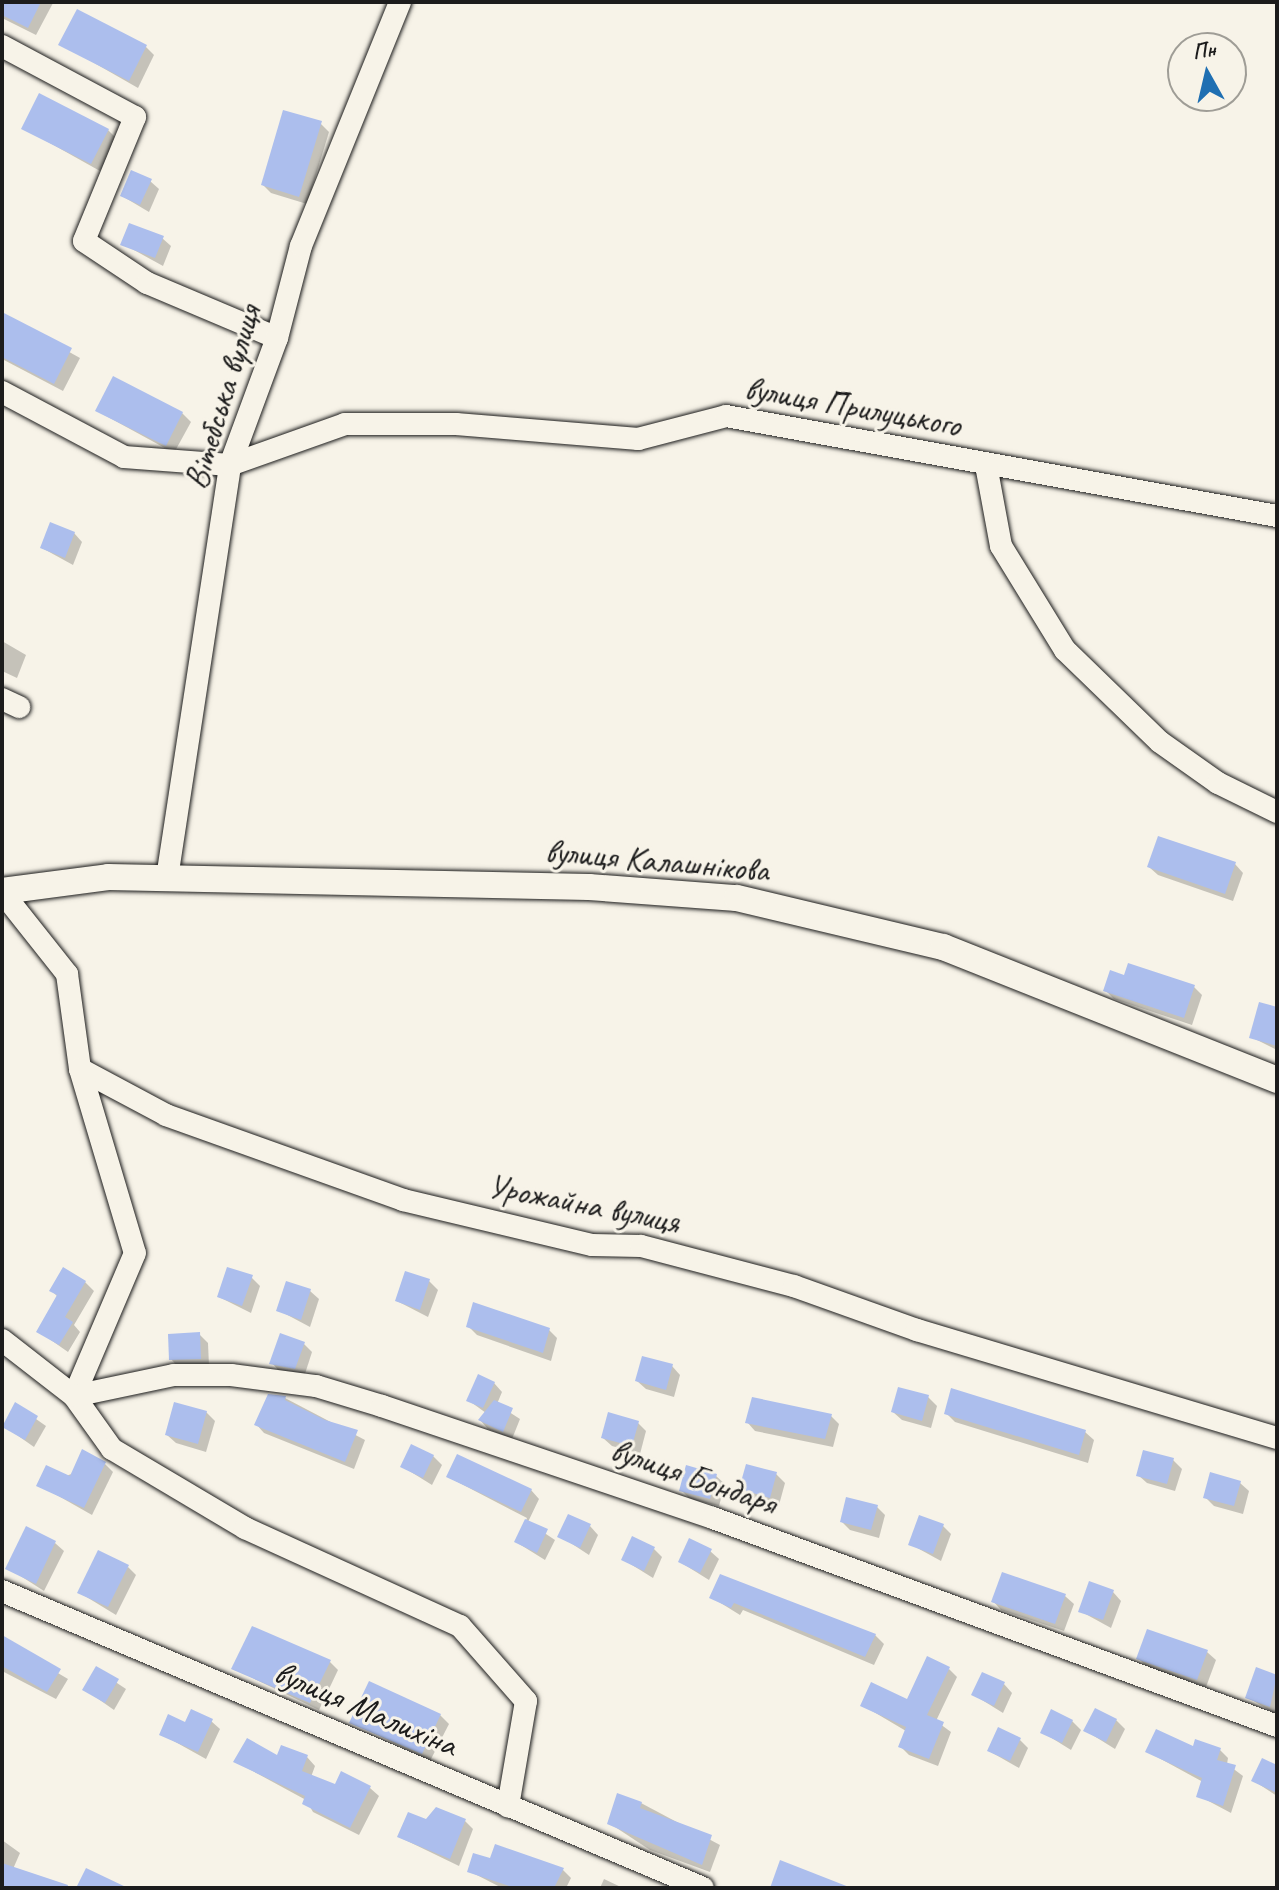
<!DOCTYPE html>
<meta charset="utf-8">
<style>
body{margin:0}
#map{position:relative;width:1279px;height:1890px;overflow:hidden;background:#f7f3e8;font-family:Caveat,sans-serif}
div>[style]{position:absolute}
.shadow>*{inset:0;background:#0003}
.building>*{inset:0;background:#acbeed}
.roads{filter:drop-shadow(0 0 2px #1c1c1c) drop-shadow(0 0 2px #1c1c1c)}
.minor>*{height:22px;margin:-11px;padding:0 11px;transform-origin:11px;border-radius:11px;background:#f7f3e8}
.tertiary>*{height:26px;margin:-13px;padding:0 13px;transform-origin:13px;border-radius:13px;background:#f7f3e8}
span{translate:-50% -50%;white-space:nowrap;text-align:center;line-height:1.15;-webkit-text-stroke:6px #f7f3e8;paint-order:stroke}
.street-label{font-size:34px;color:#1c1c1c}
.frame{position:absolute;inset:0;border:4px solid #1c1c1c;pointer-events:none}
.north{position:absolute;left:1167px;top:32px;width:80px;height:80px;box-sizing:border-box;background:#f7f3e8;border:2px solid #9f9d96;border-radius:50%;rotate:352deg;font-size:22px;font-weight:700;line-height:32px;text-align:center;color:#1c1c1c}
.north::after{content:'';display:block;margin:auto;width:28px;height:36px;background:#1f6fb2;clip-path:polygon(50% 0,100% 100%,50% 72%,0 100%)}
</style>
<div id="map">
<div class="shadow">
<div style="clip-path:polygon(2px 2px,52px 2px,53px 3px,36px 35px,2px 18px)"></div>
<div style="clip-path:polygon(61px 44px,146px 47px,154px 55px,138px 88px)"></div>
<div style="clip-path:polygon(320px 123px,329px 132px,307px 204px,271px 193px,263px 185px)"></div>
<div style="clip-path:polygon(23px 128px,108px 130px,117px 139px,100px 171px)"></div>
<div style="clip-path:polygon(150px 181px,159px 189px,149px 212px,122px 196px)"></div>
<div style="clip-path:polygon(162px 238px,171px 246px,163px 266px,123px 244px)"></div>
<div style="clip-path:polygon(3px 315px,80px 358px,63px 391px,2px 359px)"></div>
<div style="clip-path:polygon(97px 411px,182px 413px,191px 422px,174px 453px)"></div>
<div style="clip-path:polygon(74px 533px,82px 542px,73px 565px,42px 548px)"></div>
<div style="clip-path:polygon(2px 641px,26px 655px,17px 678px,2px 671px)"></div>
<div style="clip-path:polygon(1235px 864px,1243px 873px,1233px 901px,1158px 875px,1149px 867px)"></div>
<div style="clip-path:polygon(1126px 977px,1194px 987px,1202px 995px,1192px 1025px,1114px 999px,1105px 990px)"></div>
<div style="clip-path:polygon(1277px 1009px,1277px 1050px,1251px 1037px)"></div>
<div style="clip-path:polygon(251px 1277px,260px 1286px,251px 1313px,219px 1297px)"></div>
<div style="clip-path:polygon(429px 1281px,438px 1290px,428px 1317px,397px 1301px)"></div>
<div style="clip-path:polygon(85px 1282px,94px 1291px,74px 1325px,80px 1332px,68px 1352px,38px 1331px,58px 1297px,52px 1291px)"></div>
<div style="clip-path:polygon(310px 1291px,319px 1299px,310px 1327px,278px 1310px)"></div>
<div style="clip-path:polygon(469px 1327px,549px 1330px,557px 1338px,551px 1361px,477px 1335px)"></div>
<div style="clip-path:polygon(199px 1334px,208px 1343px,209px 1366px,179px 1368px,171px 1359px)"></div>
<div style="clip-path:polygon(304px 1344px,312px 1352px,304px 1377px,280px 1372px,272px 1363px)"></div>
<div style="clip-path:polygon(672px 1366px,680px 1375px,674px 1397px,646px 1389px,637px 1381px)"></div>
<div style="clip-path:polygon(494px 1383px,502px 1392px,497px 1404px,520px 1419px,512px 1439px,488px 1429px,480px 1420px,486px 1413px,468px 1400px)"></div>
<div style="clip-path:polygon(928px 1397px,937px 1406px,931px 1428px,902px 1420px,893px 1412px)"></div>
<div style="clip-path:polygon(285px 1398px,365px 1440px,354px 1469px,264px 1433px,256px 1424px)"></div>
<div style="clip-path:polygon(16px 1405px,46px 1426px,34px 1447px,4px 1426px)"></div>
<div style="clip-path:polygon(206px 1412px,215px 1421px,206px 1452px,176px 1443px,167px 1435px)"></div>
<div style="clip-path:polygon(946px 1413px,1085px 1432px,1094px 1440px,1088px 1463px,955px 1422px)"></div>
<div style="clip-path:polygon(831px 1416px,839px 1424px,833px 1447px,755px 1431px,747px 1422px)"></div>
<div style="clip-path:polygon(638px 1423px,646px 1431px,640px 1454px,612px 1446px,603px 1438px)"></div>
<div style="clip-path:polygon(433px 1456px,442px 1465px,432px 1485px,403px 1467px)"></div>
<div style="clip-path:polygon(1173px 1460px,1182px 1469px,1175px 1491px,1147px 1483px,1138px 1475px)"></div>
<div style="clip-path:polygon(104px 1463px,113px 1472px,92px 1515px,39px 1485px)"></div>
<div style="clip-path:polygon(776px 1474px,785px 1483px,779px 1505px,750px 1497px,741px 1489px)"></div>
<div style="clip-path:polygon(716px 1476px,725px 1484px,719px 1506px,690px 1499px,681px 1490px)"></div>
<div style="clip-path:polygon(448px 1477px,531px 1490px,539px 1499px,528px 1522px,555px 1540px,545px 1560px,516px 1542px,527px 1518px)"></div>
<div style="clip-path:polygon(1240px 1483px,1249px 1491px,1243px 1514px,1214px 1506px,1205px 1497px)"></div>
<div style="clip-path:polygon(877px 1507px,885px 1515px,879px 1538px,850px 1530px,842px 1522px)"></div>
<div style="clip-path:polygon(942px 1525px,951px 1534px,941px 1561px,910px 1544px)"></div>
<div style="clip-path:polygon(590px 1526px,598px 1535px,589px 1555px,560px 1536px)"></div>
<div style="clip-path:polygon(55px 1543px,64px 1551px,44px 1591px,8px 1568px)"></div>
<div style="clip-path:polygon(654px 1549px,662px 1557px,653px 1578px,624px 1560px)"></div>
<div style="clip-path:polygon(710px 1551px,719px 1559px,709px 1580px,680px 1562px)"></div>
<div style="clip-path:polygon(128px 1567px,136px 1575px,116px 1615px,80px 1593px)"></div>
<div style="clip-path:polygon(1113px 1592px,1121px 1601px,1111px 1628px,1080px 1611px)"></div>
<div style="clip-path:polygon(1065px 1596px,1074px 1604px,1064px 1631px,1001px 1610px,993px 1601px)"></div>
<div style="clip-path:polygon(711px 1597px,875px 1635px,884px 1644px,874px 1665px,743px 1610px,740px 1615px)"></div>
<div style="clip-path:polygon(2px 1640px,68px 1679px,56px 1699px,2px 1671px)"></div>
<div style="clip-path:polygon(1207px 1652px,1216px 1660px,1206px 1687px,1147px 1667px,1138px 1658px)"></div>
<div style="clip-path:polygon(330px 1662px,338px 1670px,319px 1710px,234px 1669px)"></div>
<div style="clip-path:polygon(96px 1669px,126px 1689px,114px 1710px,84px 1689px)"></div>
<div style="clip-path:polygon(949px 1669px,957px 1677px,936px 1721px,951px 1732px,938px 1766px,909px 1755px,900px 1746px,906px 1731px,862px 1705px,908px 1702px)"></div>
<div style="clip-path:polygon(1257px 1670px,1277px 1677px,1277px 1715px,1247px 1697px)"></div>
<div style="clip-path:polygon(1004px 1684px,1012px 1693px,1003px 1713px,974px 1695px)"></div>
<div style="clip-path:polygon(440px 1715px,449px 1724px,430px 1761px,351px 1722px)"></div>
<div style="clip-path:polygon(1116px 1720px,1125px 1729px,1115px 1749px,1086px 1731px)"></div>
<div style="clip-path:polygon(211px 1721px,220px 1729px,206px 1759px,161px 1734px)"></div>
<div style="clip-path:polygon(1072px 1721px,1081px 1730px,1071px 1750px,1042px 1732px)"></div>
<div style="clip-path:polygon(1020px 1740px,1028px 1748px,1019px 1768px,989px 1751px)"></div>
<div style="clip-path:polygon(1220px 1750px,1228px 1758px,1227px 1764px,1243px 1776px,1231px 1813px,1199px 1796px,1203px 1782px,1148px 1752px)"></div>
<div style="clip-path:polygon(307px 1757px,315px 1766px,311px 1777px,336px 1786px,370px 1788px,379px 1796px,359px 1835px,313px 1812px,306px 1800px,236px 1762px)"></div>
<div style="clip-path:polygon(1277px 1767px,1277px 1796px,1254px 1781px)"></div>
<div style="clip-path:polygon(641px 1803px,720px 1845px,710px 1872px,650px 1850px,609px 1823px)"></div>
<div style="clip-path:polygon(427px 1821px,465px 1821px,473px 1829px,459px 1866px,399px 1837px)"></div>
<div style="clip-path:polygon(2px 1840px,20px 1853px,13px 1869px,52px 1888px,2px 1888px)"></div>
<div style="clip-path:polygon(491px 1861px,563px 1870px,571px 1878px,566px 1888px,502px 1888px,469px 1871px)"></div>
<div style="clip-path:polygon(604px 1879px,623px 1888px,600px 1888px)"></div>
</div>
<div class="building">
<div style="clip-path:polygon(2px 2px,41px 2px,28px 28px,2px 15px)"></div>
<div style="clip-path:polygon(77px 9px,147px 45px,129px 81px,58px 45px)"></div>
<div style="clip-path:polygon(39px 93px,109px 129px,91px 164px,21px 129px)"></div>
<div style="clip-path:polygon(283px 110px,322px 121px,299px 197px,261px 185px)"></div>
<div style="clip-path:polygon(131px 170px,152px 179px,140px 205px,120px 196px)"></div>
<div style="clip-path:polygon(129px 223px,164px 236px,155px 258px,120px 245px)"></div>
<div style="clip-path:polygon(2px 312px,72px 348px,54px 384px,2px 357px)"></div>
<div style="clip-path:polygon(113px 376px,183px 412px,166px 446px,95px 411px)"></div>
<div style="clip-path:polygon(50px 522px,75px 532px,65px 558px,40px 548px)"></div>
<div style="clip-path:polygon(1158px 836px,1236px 862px,1225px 894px,1147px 867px)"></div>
<div style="clip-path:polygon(1128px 963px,1195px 985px,1184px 1018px,1103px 991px,1110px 970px,1124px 975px)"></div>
<div style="clip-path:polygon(1259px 1002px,1277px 1007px,1277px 1046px,1249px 1038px)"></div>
<div style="clip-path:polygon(63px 1267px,86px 1281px,65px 1317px,73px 1322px,59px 1345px,36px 1332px,57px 1295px,49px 1291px)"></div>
<div style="clip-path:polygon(227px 1267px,253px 1275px,242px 1306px,217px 1297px)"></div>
<div style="clip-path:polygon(405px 1271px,430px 1279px,420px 1310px,395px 1301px)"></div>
<div style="clip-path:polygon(286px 1281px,311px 1289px,301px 1320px,276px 1311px)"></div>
<div style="clip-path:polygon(473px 1302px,550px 1328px,543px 1353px,466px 1327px)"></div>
<div style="clip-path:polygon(200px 1332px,201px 1359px,169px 1360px,168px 1334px)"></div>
<div style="clip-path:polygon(280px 1333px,305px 1342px,295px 1369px,269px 1364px)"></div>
<div style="clip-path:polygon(642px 1356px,673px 1364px,666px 1390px,635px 1381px)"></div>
<div style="clip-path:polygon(478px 1374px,495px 1382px,483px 1408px,466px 1401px)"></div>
<div style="clip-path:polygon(898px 1387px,929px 1395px,922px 1421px,891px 1412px)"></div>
<div style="clip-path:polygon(951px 1388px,1086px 1430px,1079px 1455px,944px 1414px)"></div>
<div style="clip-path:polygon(268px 1394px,286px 1396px,285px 1400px,325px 1420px,358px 1430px,345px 1462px,254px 1425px)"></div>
<div style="clip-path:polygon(752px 1397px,832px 1414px,825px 1439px,745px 1423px)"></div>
<div style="clip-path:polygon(494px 1400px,513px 1408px,503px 1432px,478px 1420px)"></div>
<div style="clip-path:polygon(15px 1402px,38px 1416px,25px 1440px,2px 1427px)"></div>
<div style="clip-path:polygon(174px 1402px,207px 1411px,198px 1444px,165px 1435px)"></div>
<div style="clip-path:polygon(608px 1412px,639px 1421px,632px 1446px,601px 1438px)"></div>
<div style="clip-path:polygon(411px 1444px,434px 1455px,423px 1478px,400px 1467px)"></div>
<div style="clip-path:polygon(82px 1449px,106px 1462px,84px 1508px,36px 1486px,46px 1465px,70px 1476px)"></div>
<div style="clip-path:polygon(1143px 1450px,1174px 1458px,1167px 1484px,1136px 1476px)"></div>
<div style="clip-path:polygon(457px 1454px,532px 1489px,521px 1512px,446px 1477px)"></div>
<div style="clip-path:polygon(746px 1464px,777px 1472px,770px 1498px,739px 1489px)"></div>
<div style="clip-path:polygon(686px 1465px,717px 1474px,710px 1499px,679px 1491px)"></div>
<div style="clip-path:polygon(1210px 1472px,1241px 1481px,1234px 1506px,1203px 1498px)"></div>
<div style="clip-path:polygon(846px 1497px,878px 1505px,871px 1530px,840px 1522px)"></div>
<div style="clip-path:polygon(568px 1514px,591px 1524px,580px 1548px,557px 1537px)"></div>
<div style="clip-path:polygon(919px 1515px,944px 1524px,933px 1554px,908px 1545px)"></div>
<div style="clip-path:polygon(525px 1519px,548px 1529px,537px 1553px,514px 1542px)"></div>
<div style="clip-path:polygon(26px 1526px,56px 1541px,36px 1584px,5px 1569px)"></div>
<div style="clip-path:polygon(632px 1536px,655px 1547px,644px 1571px,621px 1560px)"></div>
<div style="clip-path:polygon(689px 1538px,712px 1549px,700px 1573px,678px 1562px)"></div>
<div style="clip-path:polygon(98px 1550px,129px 1565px,108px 1607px,77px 1593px)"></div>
<div style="clip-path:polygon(1002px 1572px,1066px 1594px,1055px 1624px,991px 1602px)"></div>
<div style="clip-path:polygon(720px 1574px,876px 1634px,865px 1657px,734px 1603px,731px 1608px,709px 1598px)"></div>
<div style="clip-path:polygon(1089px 1581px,1114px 1590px,1103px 1620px,1078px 1612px)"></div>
<div style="clip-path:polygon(252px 1626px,331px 1660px,310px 1703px,231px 1669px)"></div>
<div style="clip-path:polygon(1147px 1629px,1208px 1650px,1197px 1680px,1136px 1659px)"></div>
<div style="clip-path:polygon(2px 1635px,61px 1669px,47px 1692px,2px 1666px)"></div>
<div style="clip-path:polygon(927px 1656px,950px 1667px,927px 1715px,944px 1722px,929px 1759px,898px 1747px,906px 1727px,860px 1706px,871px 1682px,907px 1699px)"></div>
<div style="clip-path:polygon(96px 1666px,119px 1679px,105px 1703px,82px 1690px)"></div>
<div style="clip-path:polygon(1256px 1667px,1277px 1675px,1270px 1707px,1245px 1698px)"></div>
<div style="clip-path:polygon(982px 1672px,1005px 1682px,994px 1706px,971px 1695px)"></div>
<div style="clip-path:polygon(369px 1681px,441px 1714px,422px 1754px,349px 1723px)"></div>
<div style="clip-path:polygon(1095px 1708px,1117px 1719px,1106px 1742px,1083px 1731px)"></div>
<div style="clip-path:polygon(191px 1709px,213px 1719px,198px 1752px,159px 1735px,168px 1714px,185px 1722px)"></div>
<div style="clip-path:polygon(1051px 1709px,1073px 1720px,1062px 1743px,1040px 1733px)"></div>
<div style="clip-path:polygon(998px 1727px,1021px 1738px,1010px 1761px,987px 1751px)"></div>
<div style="clip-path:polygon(1156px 1729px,1193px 1746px,1195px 1739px,1221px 1748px,1217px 1760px,1236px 1765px,1223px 1806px,1196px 1797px,1202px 1778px,1145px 1752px)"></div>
<div style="clip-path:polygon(247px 1738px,277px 1755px,281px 1745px,308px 1755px,302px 1771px,335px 1784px,341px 1771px,371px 1786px,350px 1828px,302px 1804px,305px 1796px,233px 1762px)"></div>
<div style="clip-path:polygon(1262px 1758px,1277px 1765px,1277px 1793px,1251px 1781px)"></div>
<div style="clip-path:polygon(617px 1793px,642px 1802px,640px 1808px,712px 1835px,702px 1865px,607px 1824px)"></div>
<div style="clip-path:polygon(436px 1807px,466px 1819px,450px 1859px,397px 1837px,408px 1812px,426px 1819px)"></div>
<div style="clip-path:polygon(495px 1844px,564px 1868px,554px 1888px,515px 1888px,467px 1872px,473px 1853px,490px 1858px)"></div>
<div style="clip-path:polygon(780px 1860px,849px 1887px,849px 1888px,770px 1888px)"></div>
<div style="clip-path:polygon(2px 1863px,68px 1885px,67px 1888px,2px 1888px)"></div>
<div style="clip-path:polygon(86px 1868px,128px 1888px,76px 1888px)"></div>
</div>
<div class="roads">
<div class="minor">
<div style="left:2px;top:46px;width:151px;rotate:28.1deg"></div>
<div style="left:135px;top:117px;width:134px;rotate:112.4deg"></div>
<div style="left:84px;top:241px;width:76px;rotate:33.7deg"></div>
<div style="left:147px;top:283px;width:141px;rotate:22.9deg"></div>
<div style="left:2px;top:392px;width:138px;rotate:28deg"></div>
<div style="left:124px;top:457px;width:106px;rotate:4.3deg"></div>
<div style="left:230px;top:465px;width:122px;rotate:-19.6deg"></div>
<div style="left:345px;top:424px;width:111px"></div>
<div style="left:456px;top:424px;width:183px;rotate:4.7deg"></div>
<div style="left:638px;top:439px;width:91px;rotate:-14.6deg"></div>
<div style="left:726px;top:416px;width:560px;rotate:10.29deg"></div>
<div style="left:986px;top:465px;width:82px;rotate:79.5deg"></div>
<div style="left:1001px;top:546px;width:122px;rotate:58.4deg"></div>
<div style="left:1065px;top:650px;width:132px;rotate:44.1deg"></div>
<div style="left:1160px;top:742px;width:71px;rotate:35.3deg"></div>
<div style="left:1218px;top:783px;width:66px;rotate:26.2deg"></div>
<div style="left:2px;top:699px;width:19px;rotate:25deg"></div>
<div style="left:167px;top:878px;width:418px;rotate:-81.3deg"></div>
<div style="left:230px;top:465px;width:135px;rotate:-69.7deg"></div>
<div style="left:277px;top:338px;width:95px;rotate:-75.4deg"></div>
<div style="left:301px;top:246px;width:263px;rotate:-67.9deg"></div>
<div style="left:2px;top:892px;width:105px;rotate:51.6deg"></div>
<div style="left:67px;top:974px;width:96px;rotate:82.2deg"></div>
<div style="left:80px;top:1069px;width:98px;rotate:28.1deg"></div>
<div style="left:166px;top:1115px;width:252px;rotate:19.7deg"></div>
<div style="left:403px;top:1200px;width:194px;rotate:13.4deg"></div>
<div style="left:592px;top:1245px;width:49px;rotate:1.2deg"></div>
<div style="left:641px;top:1246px;width:158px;rotate:14.7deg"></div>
<div style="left:794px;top:1286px;width:131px;rotate:19.7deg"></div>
<div style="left:917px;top:1330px;width:376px;rotate:16.7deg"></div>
<div style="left:80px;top:1069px;width:192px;rotate:73.4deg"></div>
<div style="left:135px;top:1253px;width:155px;rotate:113.1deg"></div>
<div style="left:74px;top:1396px;width:65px;rotate:54.4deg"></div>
<div style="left:112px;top:1449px;width:155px;rotate:30.7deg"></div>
<div style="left:245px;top:1528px;width:236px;rotate:24.5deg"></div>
<div style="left:460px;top:1626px;width:100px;rotate:48.7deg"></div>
<div style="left:526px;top:1701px;width:107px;rotate:99.7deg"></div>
<div style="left:2px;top:1340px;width:91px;rotate:37.9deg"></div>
<div style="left:74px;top:1396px;width:102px;rotate:-11.9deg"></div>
<div style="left:174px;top:1375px;width:57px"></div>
<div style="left:231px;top:1375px;width:86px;rotate:7.4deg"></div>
<div style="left:316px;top:1386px;width:69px;rotate:16.9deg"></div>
<div style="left:382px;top:1406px;width:349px;rotate:18.7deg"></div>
<div style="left:713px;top:1518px;width:601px;rotate:20.24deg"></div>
<div style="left:2px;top:1591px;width:761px;rotate:22.96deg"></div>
</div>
<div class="tertiary">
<div style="left:2px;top:891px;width:107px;rotate:-7.5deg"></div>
<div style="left:108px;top:877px;width:481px;rotate:1.2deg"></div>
<div style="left:589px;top:887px;width:148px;rotate:4.3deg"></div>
<div style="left:737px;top:898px;width:212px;rotate:13.4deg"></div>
<div style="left:943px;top:947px;width:360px;rotate:21.7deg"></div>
</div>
</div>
<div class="street-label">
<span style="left:222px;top:397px;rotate:-73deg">Вітебська вулиця</span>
<span style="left:853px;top:406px;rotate:10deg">вулиця Прилуцького</span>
<span style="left:657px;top:860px;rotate:5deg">вулиця Калашнікова</span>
<span style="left:584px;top:1203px;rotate:11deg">Урожайна вулиця</span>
<span style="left:694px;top:1476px;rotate:19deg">вулиця Бондаря</span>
<span style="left:366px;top:1708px;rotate:23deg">вулиця Малихіна</span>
</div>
<div class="frame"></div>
<div class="north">Пн</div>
</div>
